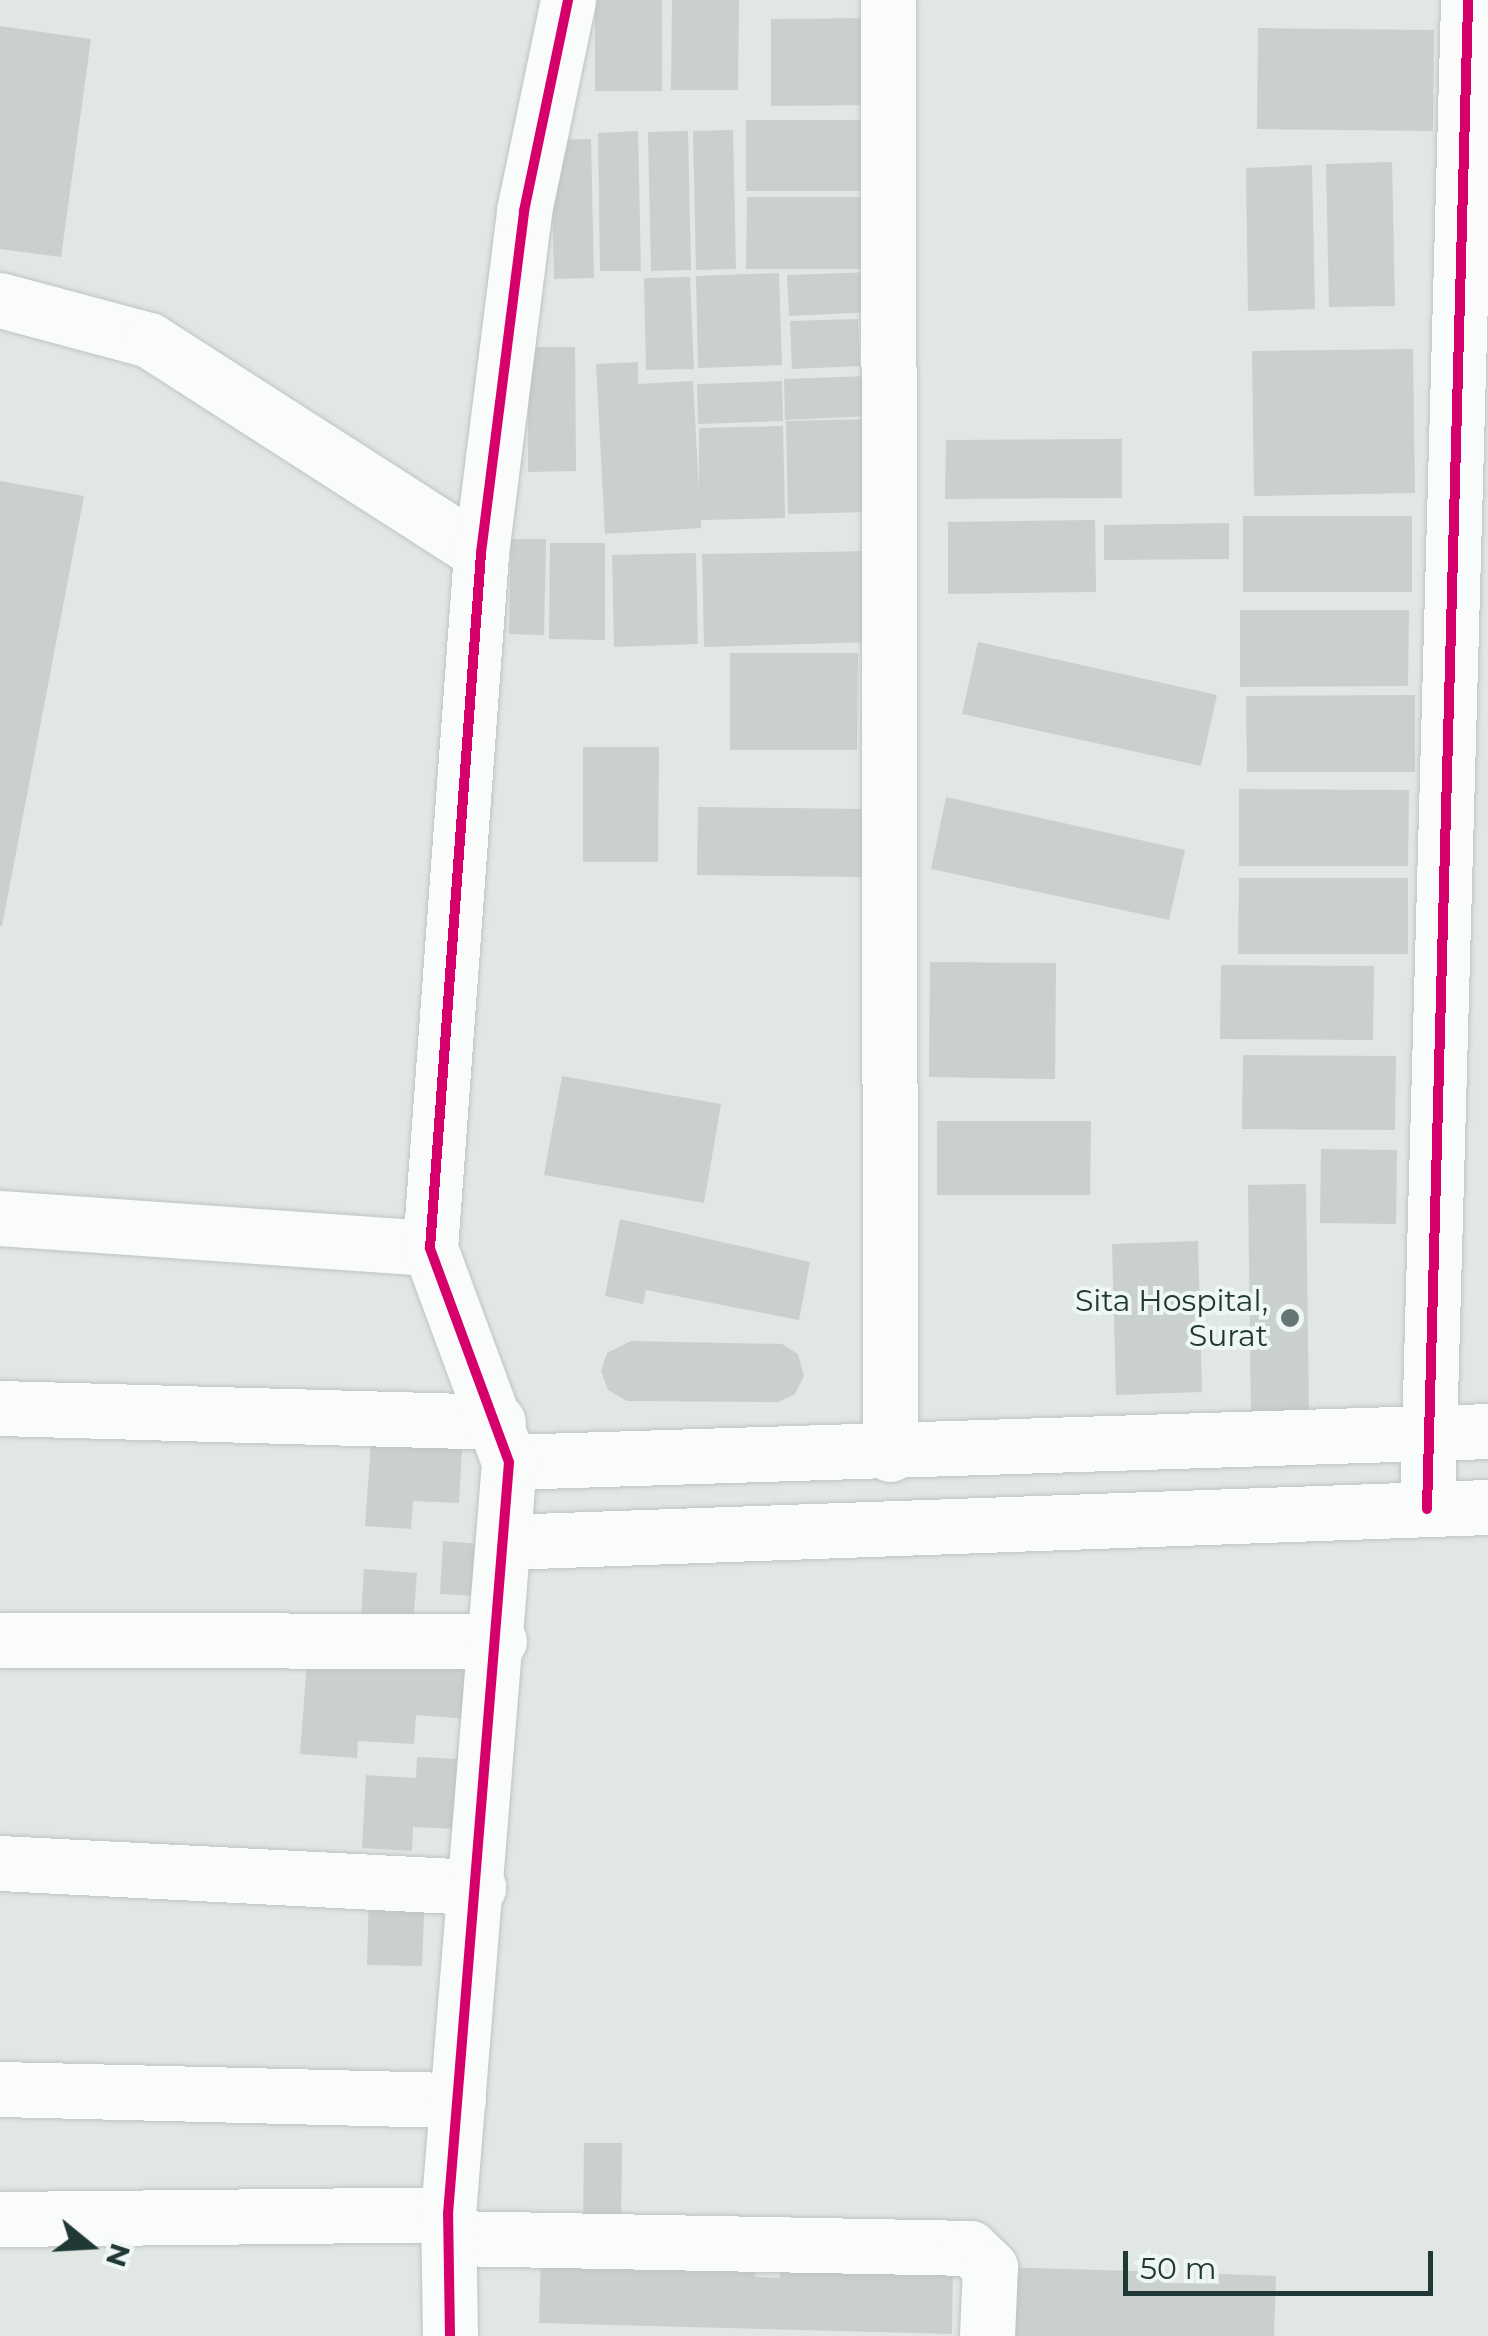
<!DOCTYPE html>
<style>
body{margin:0}
#map{position:relative;width:1488px;height:2336px;overflow:hidden;background:#e1e7e5;font-family:Montserrat,sans-serif}
div>[style]{position:absolute}
.building>*{inset:0;background:#cad0ce}
.roads{filter:drop-shadow(0 0 2px #bec4c2) drop-shadow(0 0 2px #bec4c2)}
.minor>*{height:55px;margin:-27.5px;padding:0 27.5px;transform-origin:27.5px;border-radius:27.5px;background:#fafbfb}
.cycleway>*{height:10px;margin:-5px;padding:0 5px;transform-origin:5px;border-radius:5px;background:#d6006c}
.dots>*{width:28px;height:28px;translate:-50% -50%;box-sizing:border-box;border:5px solid #eff7f4;border-radius:50%}
span{translate:-50% -50%;white-space:nowrap;text-align:center;line-height:1.15;-webkit-text-stroke:8px #eff7f4;paint-order:stroke}
.poi-label{font-size:30px;color:#203936}
.right{translate:-100% -50%;text-align:right}
.north{position:absolute;left:40px;top:2196px;width:100px;height:100px;-webkit-text-stroke:8px #eff7f4;paint-order:stroke;rotate:108deg;font-size:28px;font-weight:700;line-height:40px;text-align:center;color:#203936}
.north::after{content:'';display:block;margin:auto;width:35px;height:45px;background:#203936;clip-path:polygon(50% 0,100% 100%,50% 72%,0 100%)}
.scale{position:absolute;left:1123px;top:2251px;width:310px;height:45px;box-sizing:border-box;border:5px solid #203936;border-top:0;padding-left:12px;font-size:30px;line-height:35px;white-space:nowrap;color:#203936;-webkit-text-stroke:8px #eff7f4;paint-order:stroke}
</style>
<div id="map">
<div class="building">
<div style="clip-path:polygon(595px 0,662px 0,662px 91px,595px 91px)"></div>
<div style="clip-path:polygon(672px 0,739px 0,738px 90px,671px 90px)"></div>
<div style="clip-path:polygon(877px 18px,877px 105px,771px 106px,771px 19px)"></div>
<div style="clip-path:polygon(0 26px,91px 39px,61px 257px,0 249px)"></div>
<div style="clip-path:polygon(1258px 28px,1434px 30px,1433px 131px,1257px 129px)"></div>
<div style="clip-path:polygon(746px 120px,875px 120px,874px 191px,746px 191px)"></div>
<div style="clip-path:polygon(733px 130px,736px 269px,696px 270px,693px 131px)"></div>
<div style="clip-path:polygon(638px 131px,641px 271px,600px 271px,598px 133px)"></div>
<div style="clip-path:polygon(688px 131px,691px 270px,651px 271px,648px 132px)"></div>
<div style="clip-path:polygon(591px 139px,594px 278px,554px 279px,551px 140px)"></div>
<div style="clip-path:polygon(1392px 162px,1395px 306px,1329px 307px,1326px 164px)"></div>
<div style="clip-path:polygon(1312px 165px,1315px 309px,1248px 311px,1246px 168px)"></div>
<div style="clip-path:polygon(747px 197px,875px 197px,875px 269px,746px 269px)"></div>
<div style="clip-path:polygon(873px 272px,874px 312px,789px 316px,787px 275px)"></div>
<div style="clip-path:polygon(779px 273px,782px 365px,698px 368px,696px 276px)"></div>
<div style="clip-path:polygon(690px 277px,694px 369px,646px 370px,644px 278px)"></div>
<div style="clip-path:polygon(858px 319px,860px 366px,792px 369px,790px 321px)"></div>
<div style="clip-path:polygon(528px 347px,575px 347px,576px 471px,528px 472px)"></div>
<div style="clip-path:polygon(1413px 349px,1415px 493px,1254px 496px,1252px 351px)"></div>
<div style="clip-path:polygon(638px 362px,638px 384px,693px 381px,699px 490px,699px 428px,783px 426px,785px 518px,701px 520px,701px 528px,605px 534px,596px 364px)"></div>
<div style="clip-path:polygon(869px 376px,870px 416px,785px 420px,784px 379px)"></div>
<div style="clip-path:polygon(782px 381px,783px 421px,698px 424px,697px 384px)"></div>
<div style="clip-path:polygon(870px 419px,873px 512px,788px 514px,786px 421px)"></div>
<div style="clip-path:polygon(1122px 439px,1122px 498px,945px 499px,946px 440px)"></div>
<div style="clip-path:polygon(0 481px,84px 496px,2px 926px,0 926px)"></div>
<div style="clip-path:polygon(1243px 516px,1412px 516px,1412px 592px,1243px 592px)"></div>
<div style="clip-path:polygon(1095px 520px,1096px 592px,948px 594px,948px 522px)"></div>
<div style="clip-path:polygon(1229px 523px,1229px 559px,1104px 560px,1104px 525px)"></div>
<div style="clip-path:polygon(511px 539px,546px 539px,544px 635px,509px 634px)"></div>
<div style="clip-path:polygon(550px 543px,605px 543px,605px 640px,549px 639px)"></div>
<div style="clip-path:polygon(870px 551px,873px 642px,704px 647px,702px 554px)"></div>
<div style="clip-path:polygon(696px 553px,698px 644px,614px 647px,612px 555px)"></div>
<div style="clip-path:polygon(1240px 610px,1409px 610px,1408px 686px,1240px 687px)"></div>
<div style="clip-path:polygon(978px 642px,1217px 695px,1201px 766px,962px 714px)"></div>
<div style="clip-path:polygon(730px 653px,858px 653px,857px 750px,730px 750px)"></div>
<div style="clip-path:polygon(1415px 695px,1415px 772px,1247px 772px,1246px 696px)"></div>
<div style="clip-path:polygon(583px 747px,659px 747px,658px 862px,583px 862px)"></div>
<div style="clip-path:polygon(1239px 789px,1409px 790px,1408px 866px,1239px 866px)"></div>
<div style="clip-path:polygon(946px 797px,1185px 850px,1169px 920px,931px 869px)"></div>
<div style="clip-path:polygon(698px 807px,865px 809px,863px 877px,697px 875px)"></div>
<div style="clip-path:polygon(1239px 878px,1408px 878px,1408px 954px,1238px 954px)"></div>
<div style="clip-path:polygon(930px 962px,1056px 963px,1055px 1079px,929px 1077px)"></div>
<div style="clip-path:polygon(1221px 965px,1374px 966px,1373px 1040px,1220px 1039px)"></div>
<div style="clip-path:polygon(1243px 1055px,1396px 1056px,1395px 1130px,1242px 1129px)"></div>
<div style="clip-path:polygon(562px 1076px,721px 1104px,704px 1203px,544px 1175px)"></div>
<div style="clip-path:polygon(937px 1121px,1091px 1121px,1090px 1195px,937px 1195px)"></div>
<div style="clip-path:polygon(1321px 1149px,1397px 1150px,1396px 1224px,1320px 1223px)"></div>
<div style="clip-path:polygon(1306px 1184px,1309px 1418px,1251px 1420px,1248px 1185px)"></div>
<div style="clip-path:polygon(620px 1219px,810px 1262px,799px 1320px,646px 1290px,643px 1304px,605px 1296px)"></div>
<div style="clip-path:polygon(1198px 1241px,1202px 1392px,1116px 1395px,1112px 1244px)"></div>
<div style="clip-path:polygon(631px 1341px,782px 1344px,798px 1354px,804px 1376px,795px 1394px,778px 1402px,627px 1401px,608px 1390px,601px 1371px,607px 1353px)"></div>
<div style="clip-path:polygon(371px 1443px,462px 1449px,459px 1503px,413px 1501px,411px 1529px,365px 1526px)"></div>
<div style="clip-path:polygon(443px 1541px,480px 1544px,476px 1596px,440px 1594px)"></div>
<div style="clip-path:polygon(364px 1569px,417px 1573px,412px 1637px,360px 1634px)"></div>
<div style="clip-path:polygon(421px 1645px,474px 1649px,469px 1719px,416px 1715px,414px 1744px,358px 1741px,357px 1758px,300px 1754px,307px 1662px,419px 1669px)"></div>
<div style="clip-path:polygon(417px 1757px,460px 1759px,457px 1829px,413px 1827px,412px 1851px,362px 1848px,366px 1775px,416px 1778px)"></div>
<div style="clip-path:polygon(369px 1888px,425px 1890px,422px 1966px,367px 1965px)"></div>
<div style="clip-path:polygon(584px 2143px,622px 2143px,621px 2228px,583px 2227px)"></div>
<div style="clip-path:polygon(541px 2253px,755px 2259px,755px 2277px,780px 2278px,781px 2259px,953px 2264px,952px 2334px,539px 2323px)"></div>
<div style="clip-path:polygon(1003px 2267px,1169px 2272px,1169px 2283px,1219px 2284px,1219px 2274px,1276px 2276px,1274px 2336px,1000px 2336px)"></div>
</div>
<div class="roads">
<div class="minor">
<div style="left:888px;top:0;width:1454px;rotate:89.92deg"></div>
<div style="left:0;top:300px;width:154px;rotate:15deg"></div>
<div style="left:149px;top:340px;width:394px;rotate:32.7deg"></div>
<div style="left:0;top:1218px;width:431px;rotate:4deg"></div>
<div style="left:0;top:1408px;width:498px;rotate:1.6deg"></div>
<div style="left:509px;top:1462px;width:979px;rotate:-1.81deg"></div>
<div style="left:1427px;top:1509px;width:1510px;rotate:-88.44deg"></div>
<div style="left:505px;top:1542px;width:984px;rotate:-2.04deg"></div>
<div style="left:0;top:1640px;width:499px;rotate:0.1deg"></div>
<div style="left:0;top:1863px;width:479px;rotate:2.9deg"></div>
<div style="left:0;top:2089px;width:458px;rotate:1.4deg"></div>
<div style="left:0;top:2219px;width:448px;rotate:-0.6deg"></div>
<div style="left:451px;top:2238px;width:519px;rotate:1.1deg"></div>
<div style="left:970px;top:2248px;width:28px;rotate:44deg"></div>
<div style="left:990px;top:2267px;width:69px;rotate:92.5deg"></div>
<div style="left:450px;top:2336px;width:122px;rotate:-90.9deg"></div>
<div style="left:448px;top:2214px;width:754px;rotate:-85.36deg"></div>
<div style="left:509px;top:1462px;width:228px;rotate:-110.3deg"></div>
<div style="left:430px;top:1248px;width:697px;rotate:-85.8deg"></div>
<div style="left:481px;top:553px;width:345px;rotate:-82.8deg"></div>
<div style="left:524px;top:211px;width:216px;rotate:-78.2deg"></div>
</div>
</div>
<div class="cycleway">
<div style="left:1427px;top:1509px;width:1510px;rotate:-88.44deg"></div>
<div style="left:450px;top:2336px;width:122px;rotate:-90.9deg"></div>
<div style="left:448px;top:2214px;width:754px;rotate:-85.36deg"></div>
<div style="left:509px;top:1462px;width:228px;rotate:-110.3deg"></div>
<div style="left:430px;top:1248px;width:697px;rotate:-85.8deg"></div>
<div style="left:481px;top:553px;width:345px;rotate:-82.8deg"></div>
<div style="left:524px;top:211px;width:216px;rotate:-78.2deg"></div>
</div>
<div class="dots">
<div style="left:1290px;top:1318px;background:#647673"></div>
</div>
<div class="poi-label">
<span class="right" style="left:1268px;top:1318px">Sita Hospital,<br>Surat</span>
</div>
<div class="north">N</div>
<div class="scale">50 m</div>
</div>
